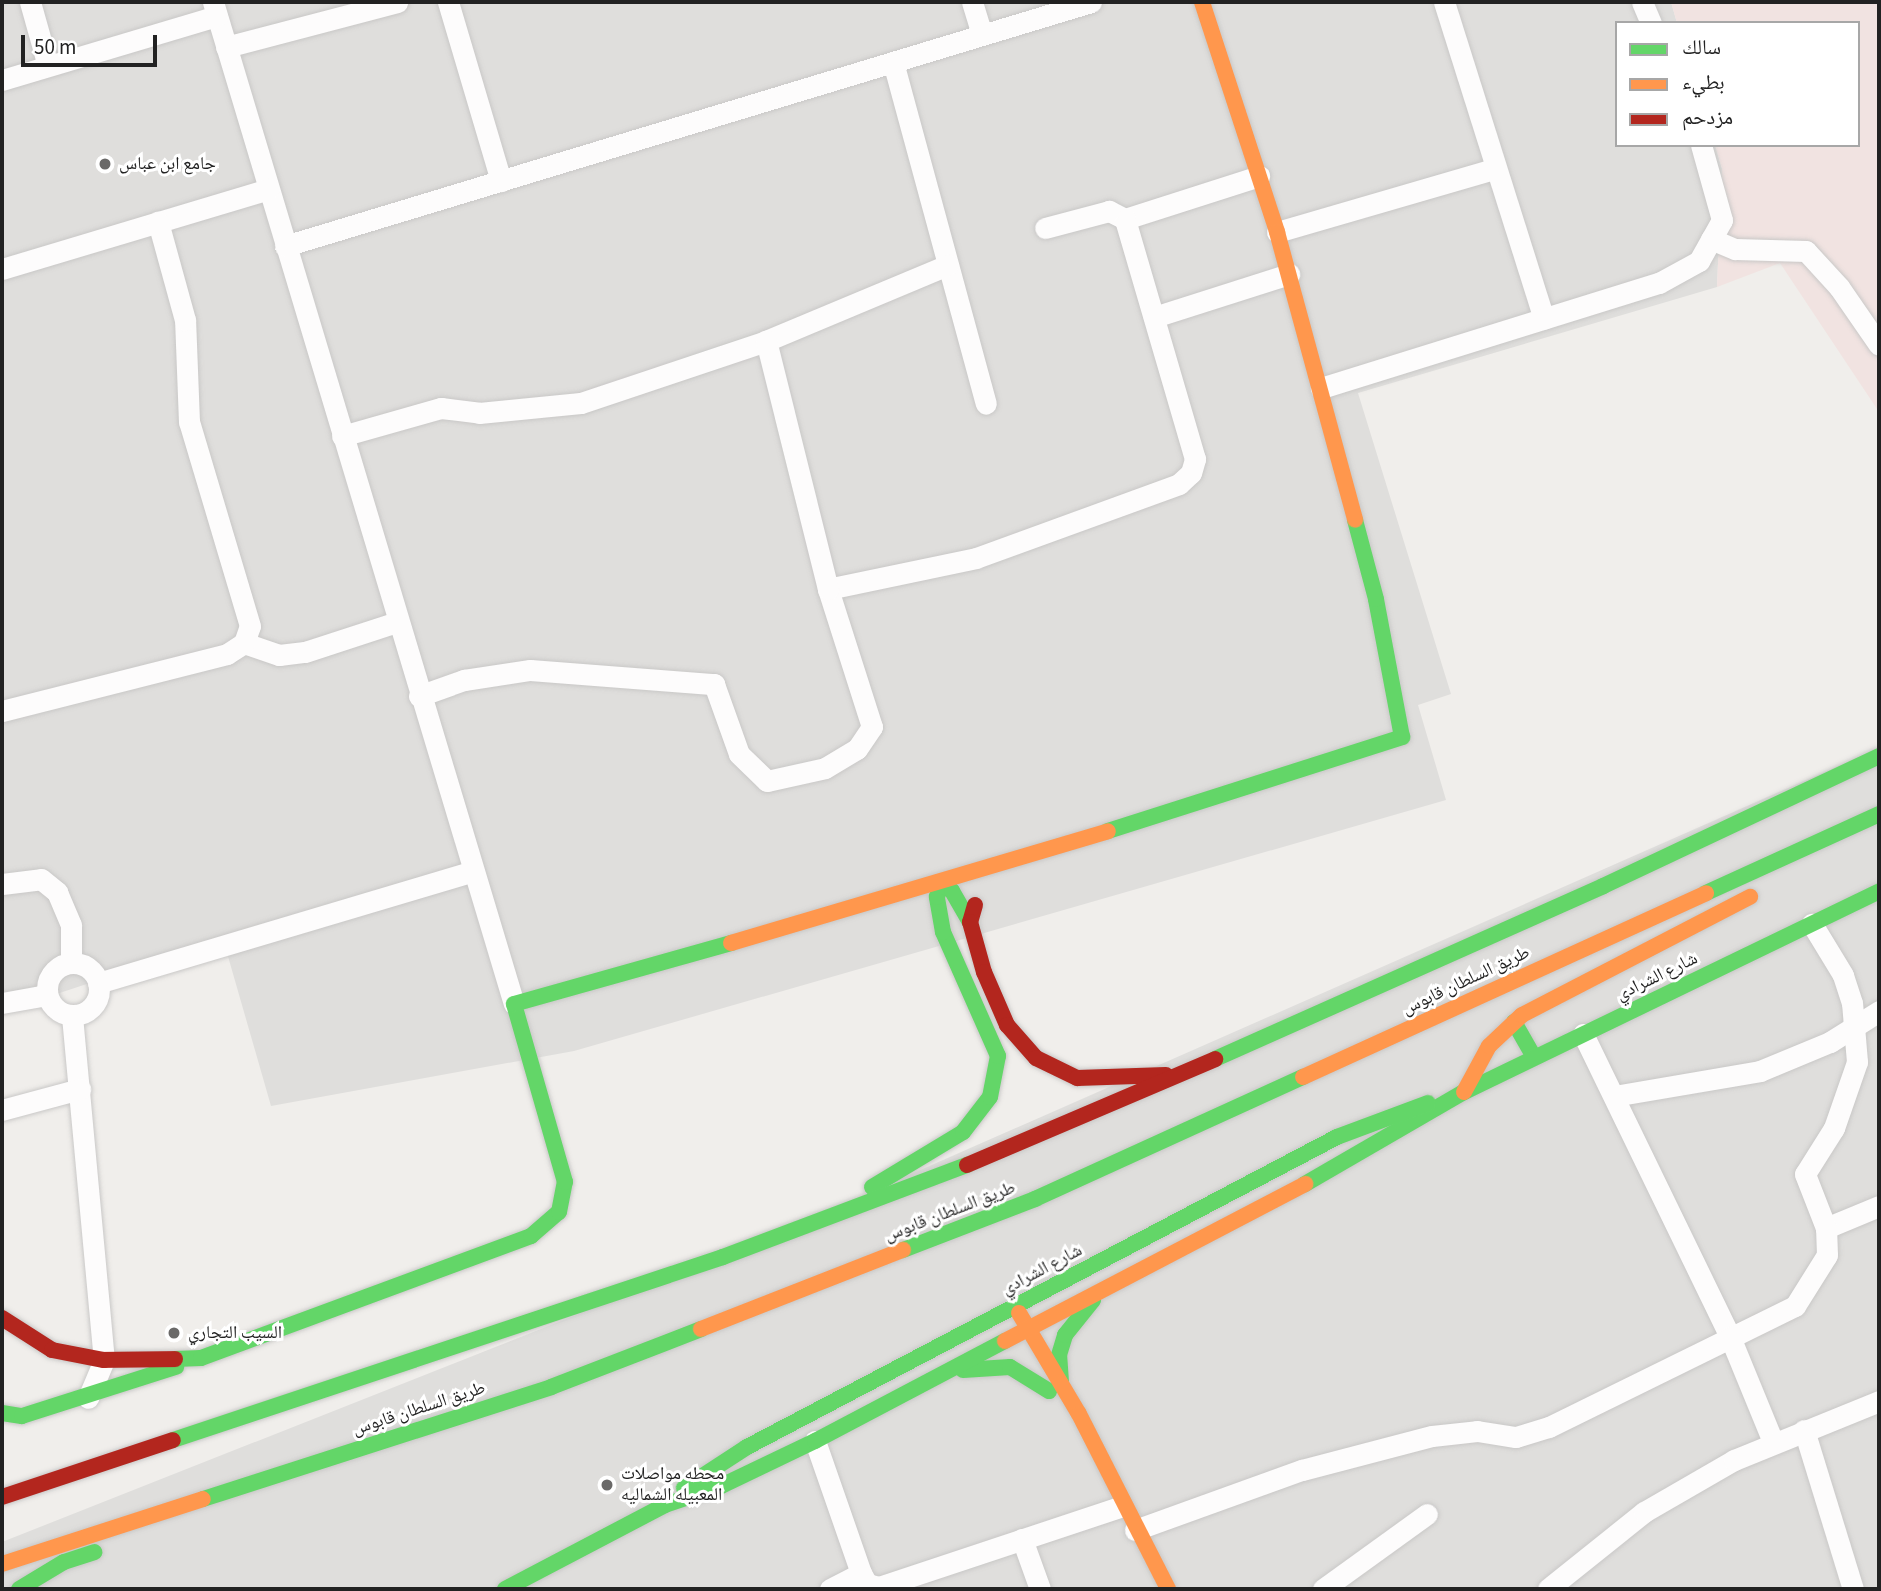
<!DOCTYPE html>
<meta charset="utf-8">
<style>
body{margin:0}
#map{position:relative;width:1881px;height:1591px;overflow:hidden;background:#f0eeeb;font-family:"Source Sans 3","Noto Naskh Arabic",sans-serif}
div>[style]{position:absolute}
.residential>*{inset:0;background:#dfdedc}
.commercial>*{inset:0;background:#f1e3e1}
.roads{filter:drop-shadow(0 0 2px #c9c8c7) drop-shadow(0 0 2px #c9c8c7)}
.street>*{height:21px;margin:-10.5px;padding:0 10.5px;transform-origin:10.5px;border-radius:10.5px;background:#fdfcfc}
.street>.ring{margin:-10.5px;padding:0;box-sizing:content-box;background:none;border:21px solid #fdfcfc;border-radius:50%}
.fast>*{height:16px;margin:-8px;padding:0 8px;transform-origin:8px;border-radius:8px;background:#63d668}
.slow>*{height:16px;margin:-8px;padding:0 8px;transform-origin:8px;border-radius:8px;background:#ff974d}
.jam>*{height:16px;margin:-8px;padding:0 8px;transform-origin:8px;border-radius:8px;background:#b3261e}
.dots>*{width:19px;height:19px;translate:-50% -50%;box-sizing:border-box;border:4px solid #fff;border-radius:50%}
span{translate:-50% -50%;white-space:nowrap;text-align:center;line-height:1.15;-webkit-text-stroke:6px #fff;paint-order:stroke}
.poi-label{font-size:18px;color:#222}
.left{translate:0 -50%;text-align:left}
.street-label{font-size:18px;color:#222}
.frame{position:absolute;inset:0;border:4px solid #222;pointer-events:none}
.legend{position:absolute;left:1615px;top:21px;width:245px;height:126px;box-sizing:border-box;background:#fff;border:2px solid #a7a7a7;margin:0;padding:9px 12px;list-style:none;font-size:21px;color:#222}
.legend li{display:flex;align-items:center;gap:14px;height:35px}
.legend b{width:35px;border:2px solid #a7a7a7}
.scale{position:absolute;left:21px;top:35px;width:136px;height:32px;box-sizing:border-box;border:4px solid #222;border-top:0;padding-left:9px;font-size:21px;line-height:24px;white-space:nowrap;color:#222;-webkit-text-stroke:5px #fff;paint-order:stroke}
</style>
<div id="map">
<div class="residential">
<div style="clip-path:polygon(2px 2px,1671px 2px,1677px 23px,1617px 23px,1617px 145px,1715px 145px,1722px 169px,1717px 287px,1358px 393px,1451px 694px,1418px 705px,1446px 800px,574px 1051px,271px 1106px,223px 939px,2px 1012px)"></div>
<div style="clip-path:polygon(1879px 748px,1879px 1589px,2px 1589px,2px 1542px,723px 1257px)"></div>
</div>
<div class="commercial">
<div style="clip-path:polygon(1671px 2px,1879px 2px,1879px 412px,1780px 263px,1717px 287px,1722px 169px,1715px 145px,1858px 145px,1858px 23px,1677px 23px)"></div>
</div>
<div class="roads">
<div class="street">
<div style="left:30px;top:2px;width:66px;rotate:74.3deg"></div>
<div style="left:213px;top:2px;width:1046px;rotate:73.28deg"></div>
<div style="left:448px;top:2px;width:187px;rotate:73.5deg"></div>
<div style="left:972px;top:2px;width:34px;rotate:73deg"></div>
<div style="left:1444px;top:2px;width:332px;rotate:72.5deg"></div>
<div style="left:1642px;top:2px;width:23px;rotate:67deg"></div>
<div style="left:226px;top:47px;width:177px;rotate:-14.7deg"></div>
<div style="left:893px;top:62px;width:354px;rotate:74.8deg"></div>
<div style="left:2px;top:80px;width:224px;rotate:-16.6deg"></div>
<div style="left:1125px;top:219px;width:141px;rotate:-17.8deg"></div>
<div style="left:1277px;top:232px;width:226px;rotate:-16.2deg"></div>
<div style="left:1711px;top:239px;width:26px;rotate:23deg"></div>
<div style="left:1735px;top:249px;width:71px;rotate:1.6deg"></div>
<div style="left:1806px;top:251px;width:49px;rotate:47.5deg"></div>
<div style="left:1839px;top:287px;width:70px;rotate:55.4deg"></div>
<div style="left:285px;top:246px;width:842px;rotate:-16.84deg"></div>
<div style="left:2px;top:269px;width:278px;rotate:-16.7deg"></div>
<div style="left:1154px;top:317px;width:142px;rotate:-17.7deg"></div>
<div style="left:1321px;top:388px;width:354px;rotate:-17.3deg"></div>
<div style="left:1659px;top:283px;width:46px;rotate:-28.8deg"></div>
<div style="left:1699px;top:261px;width:47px;rotate:-60.7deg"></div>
<div style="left:1722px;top:220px;width:78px;rotate:-105.6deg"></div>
<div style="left:342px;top:436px;width:103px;rotate:-15.8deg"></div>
<div style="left:441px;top:408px;width:38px;rotate:7deg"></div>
<div style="left:479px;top:413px;width:102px;rotate:-5.6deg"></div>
<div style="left:581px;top:403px;width:195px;rotate:-18.5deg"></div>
<div style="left:766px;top:341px;width:197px;rotate:-22.7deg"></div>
<div style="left:828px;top:589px;width:151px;rotate:-11.8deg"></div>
<div style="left:976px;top:558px;width:216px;rotate:-20deg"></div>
<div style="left:1179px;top:484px;width:16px;rotate:-43deg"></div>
<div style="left:1191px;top:473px;width:15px;rotate:-74deg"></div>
<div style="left:1195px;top:459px;width:250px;rotate:-106.3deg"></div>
<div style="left:1125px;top:219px;width:18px;rotate:-153deg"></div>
<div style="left:1109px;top:211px;width:66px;rotate:165.1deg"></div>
<div style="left:244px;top:643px;width:37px;rotate:19deg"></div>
<div style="left:279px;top:655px;width:26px;rotate:-7deg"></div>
<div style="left:305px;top:652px;width:97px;rotate:-18.1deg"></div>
<div style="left:419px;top:696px;width:48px;rotate:-19.6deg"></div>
<div style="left:464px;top:680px;width:67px;rotate:-8.6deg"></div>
<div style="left:530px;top:670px;width:185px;rotate:4.4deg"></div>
<div style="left:714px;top:684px;width:74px;rotate:70.3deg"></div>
<div style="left:739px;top:754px;width:39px;rotate:44deg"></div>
<div style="left:767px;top:781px;width:59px;rotate:-12.6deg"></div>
<div style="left:825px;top:768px;width:37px;rotate:-31deg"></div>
<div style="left:857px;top:749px;width:27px;rotate:-56deg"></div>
<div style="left:872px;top:727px;width:145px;rotate:-107.7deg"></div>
<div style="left:828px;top:589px;width:256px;rotate:-104deg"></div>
<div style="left:2px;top:711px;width:232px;rotate:-14.2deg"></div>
<div style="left:227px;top:654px;width:20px;rotate:-33deg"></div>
<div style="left:244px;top:643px;width:18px;rotate:-71deg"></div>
<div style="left:250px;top:626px;width:213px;rotate:-106.6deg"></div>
<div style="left:189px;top:422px;width:102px;rotate:-92.2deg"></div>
<div style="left:185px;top:320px;width:102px;rotate:-105.4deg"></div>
<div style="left:2px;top:884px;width:39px;rotate:-7deg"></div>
<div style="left:41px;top:879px;width:21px;rotate:39deg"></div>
<div style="left:57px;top:892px;width:36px;rotate:67deg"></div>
<div style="left:71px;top:925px;width:38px;rotate:90deg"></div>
<div class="ring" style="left:47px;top:963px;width:31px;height:31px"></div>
<div style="left:98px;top:983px;width:389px;rotate:-16.6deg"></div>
<div style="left:2px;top:1003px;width:46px;rotate:-10.1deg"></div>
<div style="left:72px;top:1016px;width:345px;rotate:84.7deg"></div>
<div style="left:104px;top:1360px;width:41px;rotate:112.8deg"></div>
<div style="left:1583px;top:1034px;width:337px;rotate:64.1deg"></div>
<div style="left:1730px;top:1337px;width:113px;rotate:67.7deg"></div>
<div style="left:1614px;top:1096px;width:148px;rotate:-9.7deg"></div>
<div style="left:1760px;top:1071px;width:76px;rotate:-22.5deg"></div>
<div style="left:1830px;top:1042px;width:58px;rotate:-32.3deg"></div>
<div style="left:2px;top:1110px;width:81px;rotate:-15.1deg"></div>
<div style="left:1826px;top:1228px;width:57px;rotate:-22.5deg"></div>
<div style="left:1804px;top:1430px;width:166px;rotate:72.9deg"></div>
<div style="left:815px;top:1441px;width:140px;rotate:70.8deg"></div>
<div style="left:861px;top:1573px;width:13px;rotate:61deg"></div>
<div style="left:867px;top:1584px;width:12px;rotate:14deg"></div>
<div style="left:879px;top:1587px;width:256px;rotate:-18.4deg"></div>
<div style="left:1135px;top:1530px;width:177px;rotate:-19.8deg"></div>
<div style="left:1302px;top:1470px;width:134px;rotate:-14.7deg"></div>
<div style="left:1432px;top:1436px;width:45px;rotate:-6.3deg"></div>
<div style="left:1477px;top:1431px;width:39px;rotate:9deg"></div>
<div style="left:1516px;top:1437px;width:34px;rotate:-17deg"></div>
<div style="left:1549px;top:1427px;width:274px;rotate:-26.2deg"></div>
<div style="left:1795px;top:1306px;width:60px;rotate:-57.9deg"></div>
<div style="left:1827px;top:1255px;width:27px;rotate:-92deg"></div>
<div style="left:1826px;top:1228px;width:58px;rotate:-111.3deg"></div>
<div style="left:1805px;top:1174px;width:54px;rotate:-57.8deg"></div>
<div style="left:1834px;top:1128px;width:70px;rotate:-70.8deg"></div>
<div style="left:1857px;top:1062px;width:59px;rotate:-94.8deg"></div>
<div style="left:1852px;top:1003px;width:29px;rotate:-108deg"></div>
<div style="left:1843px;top:975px;width:60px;rotate:-121.3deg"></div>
<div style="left:1022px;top:1539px;width:53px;rotate:70.2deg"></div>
<div style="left:830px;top:1589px;width:35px;rotate:-27deg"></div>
<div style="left:1323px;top:1589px;width:128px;rotate:-35.8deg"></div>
<div style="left:1548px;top:1589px;width:123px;rotate:-38.7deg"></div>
<div style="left:1644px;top:1512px;width:104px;rotate:-30deg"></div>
<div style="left:1734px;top:1460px;width:157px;rotate:-22.1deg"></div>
</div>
<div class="fast">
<div style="left:1108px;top:831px;width:309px;rotate:-17.7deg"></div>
<div style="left:1402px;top:737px;width:140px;rotate:-100.7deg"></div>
<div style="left:1376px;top:599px;width:82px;rotate:-104.9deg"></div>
<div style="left:1706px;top:893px;width:190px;rotate:-24.5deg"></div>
<div style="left:1514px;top:1022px;width:40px;rotate:60.3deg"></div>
<div style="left:1215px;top:1059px;width:425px;rotate:-24deg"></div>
<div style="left:1603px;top:886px;width:305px;rotate:-25.2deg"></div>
<div style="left:1305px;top:1184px;width:184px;rotate:-30.1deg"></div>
<div style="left:1464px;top:1092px;width:461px;rotate:-25.8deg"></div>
<div style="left:872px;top:1187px;width:106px;rotate:-31.1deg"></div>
<div style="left:963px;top:1132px;width:44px;rotate:-52.4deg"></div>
<div style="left:990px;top:1097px;width:42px;rotate:-79deg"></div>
<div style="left:998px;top:1056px;width:136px;rotate:-113.9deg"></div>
<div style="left:943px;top:932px;width:36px;rotate:-100deg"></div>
<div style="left:937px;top:897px;width:14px;rotate:-73deg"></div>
<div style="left:941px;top:884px;width:13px;rotate:32deg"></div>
<div style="left:952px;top:891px;width:36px;rotate:60deg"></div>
<div style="left:903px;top:1250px;width:142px;rotate:-21.1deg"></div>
<div style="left:1035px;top:1199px;width:294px;rotate:-24.5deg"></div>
<div style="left:175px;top:1359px;width:26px;rotate:-2deg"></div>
<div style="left:201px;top:1358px;width:352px;rotate:-20.3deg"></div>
<div style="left:531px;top:1236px;width:37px;rotate:-41deg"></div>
<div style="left:559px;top:1212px;width:31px;rotate:-79deg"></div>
<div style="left:565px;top:1182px;width:185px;rotate:-106deg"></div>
<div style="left:514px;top:1004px;width:225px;rotate:-15.7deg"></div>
<div style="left:963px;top:1370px;width:47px;rotate:-3.7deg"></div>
<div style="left:1010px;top:1367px;width:46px;rotate:31.6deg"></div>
<div style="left:1061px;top:1382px;width:27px;rotate:-94deg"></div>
<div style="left:1059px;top:1355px;width:21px;rotate:-73deg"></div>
<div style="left:1065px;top:1335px;width:45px;rotate:-51.3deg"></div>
<div style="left:2px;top:1413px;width:20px;rotate:9deg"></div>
<div style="left:22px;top:1416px;width:162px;rotate:-17.7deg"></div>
<div style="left:173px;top:1440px;width:580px;rotate:-18.4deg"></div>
<div style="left:723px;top:1257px;width:261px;rotate:-20.7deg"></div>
<div style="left:684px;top:1488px;width:75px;rotate:-33.1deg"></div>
<div style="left:747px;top:1447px;width:666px;rotate:-27.72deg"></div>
<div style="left:1337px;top:1137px;width:97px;rotate:-20.5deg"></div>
<div style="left:203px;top:1499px;width:366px;rotate:-17.8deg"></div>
<div style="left:551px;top:1387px;width:161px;rotate:-21.1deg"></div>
<div style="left:19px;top:1589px;width:52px;rotate:-31deg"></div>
<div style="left:64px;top:1562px;width:32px;rotate:-18deg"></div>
<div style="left:505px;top:1589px;width:181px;rotate:-27.7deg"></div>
<div style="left:665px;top:1505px;width:59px;rotate:-18.7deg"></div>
<div style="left:721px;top:1486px;width:104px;rotate:-25.6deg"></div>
<div style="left:815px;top:1441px;width:215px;rotate:-27.8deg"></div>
</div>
<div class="slow">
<div style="left:1202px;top:2px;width:242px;rotate:71.9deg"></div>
<div style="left:1277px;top:232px;width:298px;rotate:74.8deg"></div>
<div style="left:731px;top:943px;width:393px;rotate:-16.5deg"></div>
<div style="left:1303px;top:1077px;width:443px;rotate:-24.5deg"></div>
<div style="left:1464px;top:1092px;width:52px;rotate:-61.5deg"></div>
<div style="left:1489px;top:1046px;width:45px;rotate:-43.2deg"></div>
<div style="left:1522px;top:1015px;width:257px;rotate:-27.4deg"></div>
<div style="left:1019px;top:1313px;width:117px;rotate:59.3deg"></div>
<div style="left:1079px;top:1414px;width:196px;rotate:63deg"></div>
<div style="left:701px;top:1329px;width:217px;rotate:-21.4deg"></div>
<div style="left:1005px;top:1341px;width:339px;rotate:-27.6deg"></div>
<div style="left:2px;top:1564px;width:211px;rotate:-17.9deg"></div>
</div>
<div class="jam">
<div style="left:975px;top:905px;width:18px;rotate:106deg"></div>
<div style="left:970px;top:922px;width:52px;rotate:74.4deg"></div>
<div style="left:984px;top:972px;width:58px;rotate:66.5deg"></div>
<div style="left:1007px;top:1025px;width:44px;rotate:48.7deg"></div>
<div style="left:1036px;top:1058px;width:46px;rotate:26deg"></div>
<div style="left:1077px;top:1078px;width:89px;rotate:-1.9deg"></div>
<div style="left:967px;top:1165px;width:270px;rotate:-23.1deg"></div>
<div style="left:2px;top:1318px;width:59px;rotate:32.6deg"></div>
<div style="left:52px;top:1350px;width:53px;rotate:10.9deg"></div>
<div style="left:104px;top:1360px;width:71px;rotate:-0.8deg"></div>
<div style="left:2px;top:1497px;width:180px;rotate:-18.4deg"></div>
</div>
</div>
<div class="dots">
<div style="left:105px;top:164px;background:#6a6968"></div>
<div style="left:174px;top:1333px;background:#6a6968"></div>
<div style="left:607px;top:1485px;background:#6a6968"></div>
</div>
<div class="poi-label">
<span class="left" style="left:119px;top:164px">جامع ابن عباس</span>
<span class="left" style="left:188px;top:1333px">السيب التجاري</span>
<span class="left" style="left:621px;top:1485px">محطه مواصلات<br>المعبيله الشماليه</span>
</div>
<div class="street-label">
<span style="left:1657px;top:977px;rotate:-26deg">شارع الشرادي</span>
<span style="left:1466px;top:981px;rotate:-25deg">طريق السلطان قابوس</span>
<span style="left:950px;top:1212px;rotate:-21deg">طريق السلطان قابوس</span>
<span style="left:1042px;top:1270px;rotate:-28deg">شارع الشرادي</span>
<span style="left:419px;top:1409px;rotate:-18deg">طريق السلطان قابوس</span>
</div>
<div class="frame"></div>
<ul class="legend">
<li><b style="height:9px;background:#63d668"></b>سالك</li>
<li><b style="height:9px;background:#ff974d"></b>بطيء</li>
<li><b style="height:9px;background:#b3261e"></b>مزدحم</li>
</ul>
<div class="scale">50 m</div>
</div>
